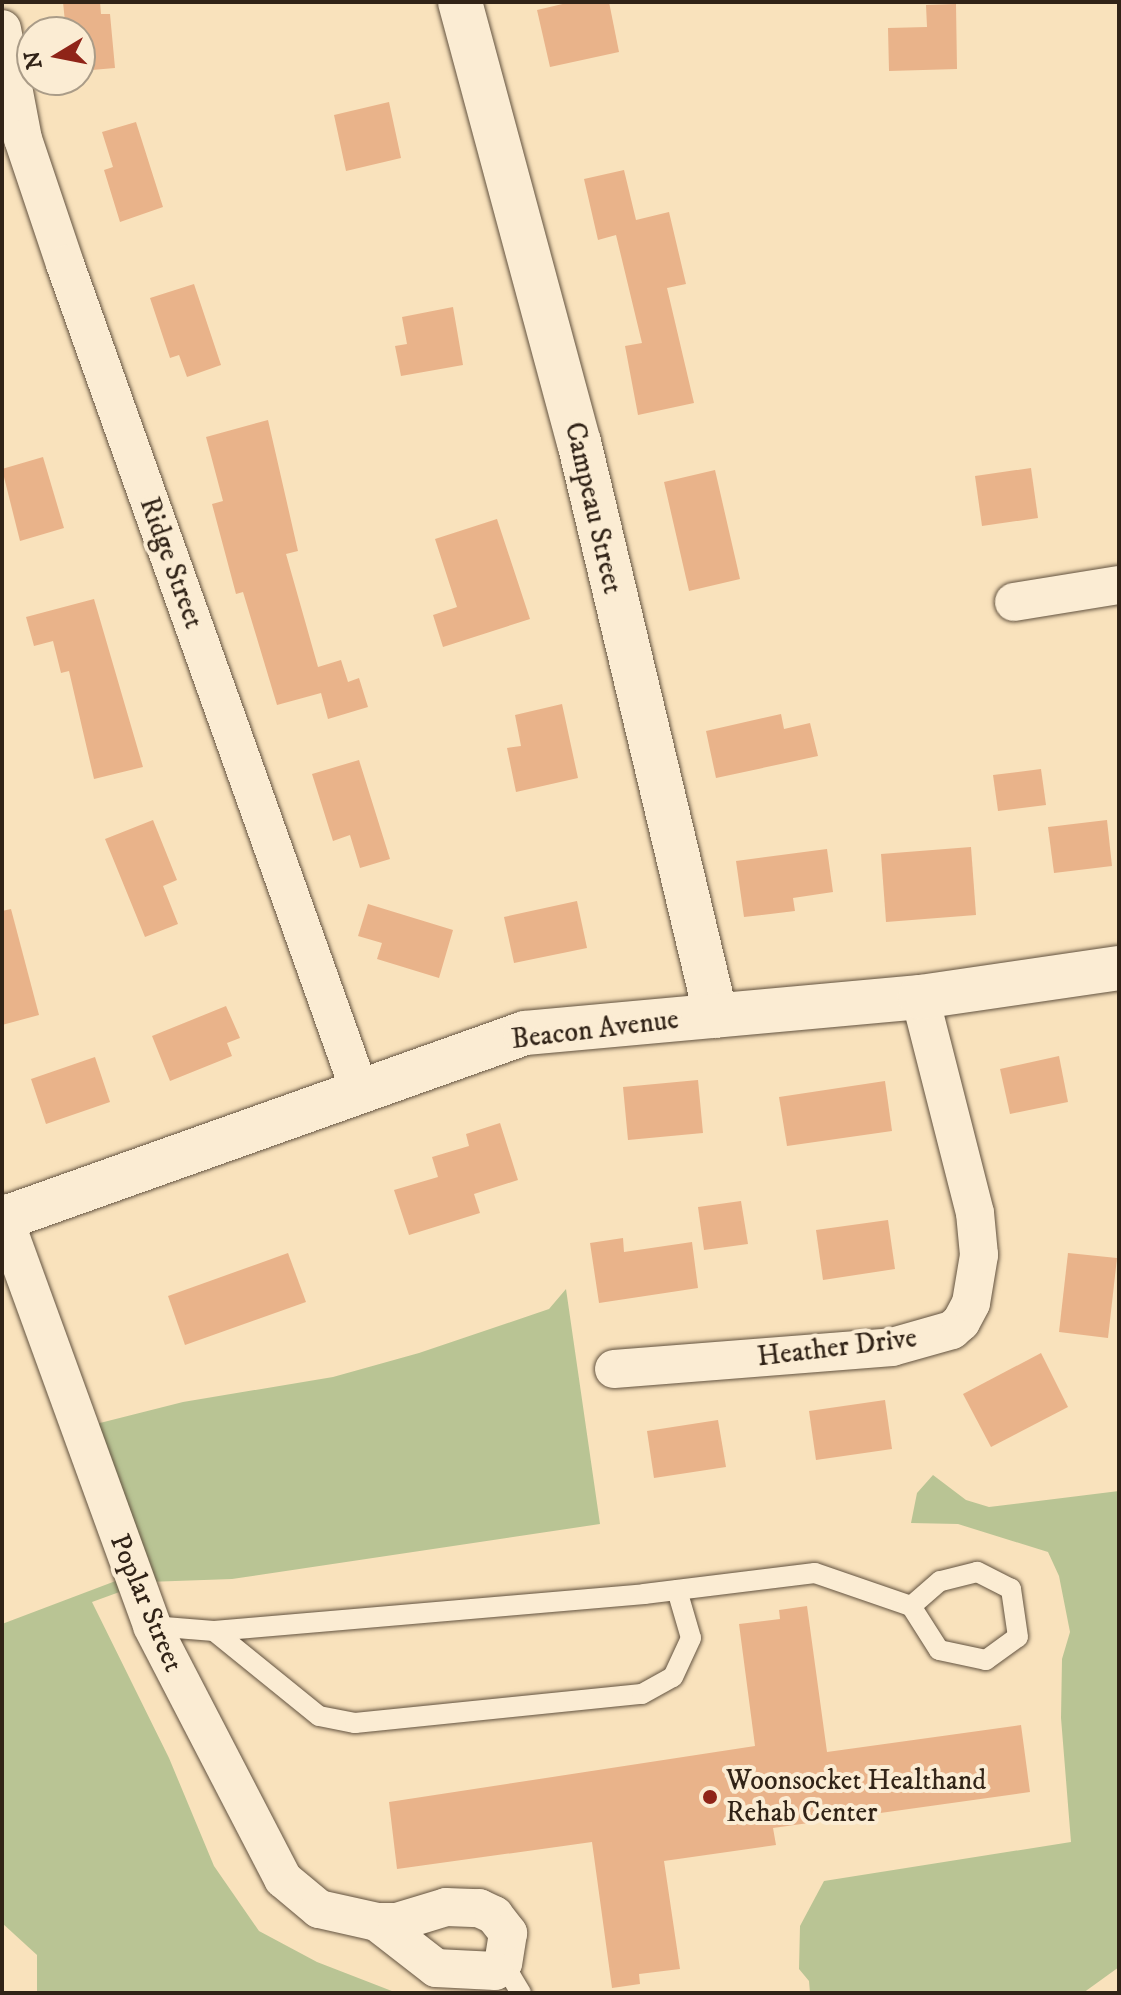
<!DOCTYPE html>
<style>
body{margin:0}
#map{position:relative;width:1121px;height:1995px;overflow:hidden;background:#f9e2bc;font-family:"IM FELL DW Pica",serif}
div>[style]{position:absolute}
.green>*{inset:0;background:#b9c494}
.building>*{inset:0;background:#e9b38a}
.roads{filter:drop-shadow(0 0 2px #635340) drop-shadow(0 0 2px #635340)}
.service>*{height:20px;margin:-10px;padding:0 10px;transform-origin:10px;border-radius:10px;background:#fbecd3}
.minor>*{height:38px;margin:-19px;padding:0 19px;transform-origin:19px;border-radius:19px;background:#fbecd3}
.tertiary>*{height:44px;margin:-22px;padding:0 22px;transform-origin:22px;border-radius:22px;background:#fbecd3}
.dots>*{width:22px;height:22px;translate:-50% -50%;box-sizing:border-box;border:4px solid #fbecd3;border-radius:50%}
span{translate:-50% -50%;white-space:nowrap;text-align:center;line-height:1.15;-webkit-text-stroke:8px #fbecd3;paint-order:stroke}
.street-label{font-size:28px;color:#312317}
.poi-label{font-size:28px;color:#312317}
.left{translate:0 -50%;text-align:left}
.frame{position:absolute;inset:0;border:4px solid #312317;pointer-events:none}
.north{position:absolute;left:16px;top:16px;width:80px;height:80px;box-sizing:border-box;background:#fbecd3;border:2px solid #aa9c88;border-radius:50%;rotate:260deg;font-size:22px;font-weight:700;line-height:32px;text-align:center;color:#312317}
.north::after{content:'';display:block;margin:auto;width:28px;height:36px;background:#8f2418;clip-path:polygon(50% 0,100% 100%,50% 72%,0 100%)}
</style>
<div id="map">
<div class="green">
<div style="clip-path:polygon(566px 1289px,600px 1524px,232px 1579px,147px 1582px,92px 1602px,169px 1758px,214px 1866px,259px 1931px,317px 1962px,397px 1993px,37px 1993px,37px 1955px,2px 1923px,2px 1624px,142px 1571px,88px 1426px,183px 1402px,333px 1377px,419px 1353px,549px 1309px)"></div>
<div style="clip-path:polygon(933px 1475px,966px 1500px,989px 1507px,1119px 1491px,1119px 1967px,1083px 1993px,810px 1993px,809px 1981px,799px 1969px,800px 1926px,824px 1881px,1071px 1842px,1061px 1718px,1062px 1659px,1070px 1632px,1059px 1576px,1048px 1552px,958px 1524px,911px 1523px,917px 1493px)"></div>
</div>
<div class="building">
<div style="clip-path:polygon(63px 2px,100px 2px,101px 14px,110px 14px,115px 68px,80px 71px,80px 32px,66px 32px)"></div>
<div style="clip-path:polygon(571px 2px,609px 2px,619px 52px,550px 67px,537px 10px)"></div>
<div style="clip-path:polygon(956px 4px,957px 69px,889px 71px,888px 28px,927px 27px,926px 5px)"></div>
<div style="clip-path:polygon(389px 102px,401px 158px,346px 171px,334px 115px)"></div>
<div style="clip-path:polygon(136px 122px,163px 207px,120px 222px,104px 170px,113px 167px,102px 132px)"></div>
<div style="clip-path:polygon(624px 170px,636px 220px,669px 212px,686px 284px,667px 288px,694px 403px,638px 415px,625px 346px,642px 343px,616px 235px,598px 240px,584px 179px)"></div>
<div style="clip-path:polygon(194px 284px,221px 365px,187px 377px,179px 355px,170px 358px,150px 298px)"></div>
<div style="clip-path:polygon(453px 307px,463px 365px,401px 376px,395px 346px,407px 344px,402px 317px)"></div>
<div style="clip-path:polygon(268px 420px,298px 551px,286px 554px,318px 667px,341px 660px,348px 682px,359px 678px,368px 707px,328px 719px,321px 693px,277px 705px,243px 592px,236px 594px,212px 504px,223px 501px,206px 437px)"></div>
<div style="clip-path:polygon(43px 457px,64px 528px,20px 541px,2px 469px)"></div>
<div style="clip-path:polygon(1031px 468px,1038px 518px,982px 526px,975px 476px)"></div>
<div style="clip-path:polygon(715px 470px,740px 579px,689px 591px,664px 482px)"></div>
<div style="clip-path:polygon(497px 519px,530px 619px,443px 647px,433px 615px,457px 607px,435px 539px)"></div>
<div style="clip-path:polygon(94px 599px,143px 767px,94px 779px,69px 671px,61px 673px,53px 641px,34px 646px,26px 617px)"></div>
<div style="clip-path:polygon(562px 704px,578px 778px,516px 792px,507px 748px,521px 746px,515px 715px)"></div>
<div style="clip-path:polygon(781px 714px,784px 729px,810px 723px,818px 756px,716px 778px,706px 731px)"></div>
<div style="clip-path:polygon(359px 760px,390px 859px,360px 868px,350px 835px,333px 841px,312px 774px)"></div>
<div style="clip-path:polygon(1041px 769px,1046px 805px,998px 811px,993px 775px)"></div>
<div style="clip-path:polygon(153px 820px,177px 880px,163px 886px,178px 924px,145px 937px,105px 839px)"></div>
<div style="clip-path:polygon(1107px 820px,1112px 866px,1054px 873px,1048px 827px)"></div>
<div style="clip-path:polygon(971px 847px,976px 915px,886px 922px,881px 854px)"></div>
<div style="clip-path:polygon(827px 849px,833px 892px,793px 898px,795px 911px,744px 917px,736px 861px)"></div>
<div style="clip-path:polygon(577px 901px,587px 948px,514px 963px,504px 917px)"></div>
<div style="clip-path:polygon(368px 904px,453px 930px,439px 978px,377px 959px,382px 943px,358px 936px)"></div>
<div style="clip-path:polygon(11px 909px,39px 1015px,2px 1025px,2px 911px)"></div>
<div style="clip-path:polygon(226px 1006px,240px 1038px,227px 1043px,232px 1056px,170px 1081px,152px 1036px)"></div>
<div style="clip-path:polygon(1059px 1056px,1068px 1102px,1010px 1114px,1000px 1069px)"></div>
<div style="clip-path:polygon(95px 1057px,110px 1102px,46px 1124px,31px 1079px)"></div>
<div style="clip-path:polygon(698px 1080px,703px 1133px,628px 1140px,623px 1087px)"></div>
<div style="clip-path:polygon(885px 1081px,892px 1131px,787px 1146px,779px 1097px)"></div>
<div style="clip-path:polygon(500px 1123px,518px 1180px,474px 1194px,480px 1213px,409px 1235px,394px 1190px,438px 1177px,432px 1157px,469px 1146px,466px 1134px)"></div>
<div style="clip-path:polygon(741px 1201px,748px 1244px,704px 1250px,698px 1207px)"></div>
<div style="clip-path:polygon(888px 1220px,895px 1269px,823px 1280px,816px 1230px)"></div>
<div style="clip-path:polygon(623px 1238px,624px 1252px,692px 1242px,698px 1288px,599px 1303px,590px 1243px)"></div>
<div style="clip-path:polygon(288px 1253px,306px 1302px,185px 1345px,168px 1296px)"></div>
<div style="clip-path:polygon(1068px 1253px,1117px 1258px,1108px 1338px,1059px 1332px)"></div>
<div style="clip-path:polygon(1041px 1353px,1068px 1407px,991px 1447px,963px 1394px)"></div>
<div style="clip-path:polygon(885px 1400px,892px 1449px,816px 1460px,809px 1411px)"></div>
<div style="clip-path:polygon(718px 1420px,726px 1467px,654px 1478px,647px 1431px)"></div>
<div style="clip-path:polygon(807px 1606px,827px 1752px,1021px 1725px,1030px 1792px,773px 1828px,776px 1845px,664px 1861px,680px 1969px,639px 1974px,640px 1984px,612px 1988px,592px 1842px,397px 1869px,389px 1802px,755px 1746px,739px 1624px,780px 1619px,779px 1610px)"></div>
</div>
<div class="roads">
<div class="service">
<div style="left:152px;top:1626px;width:62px;rotate:4.6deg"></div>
<div style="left:214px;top:1631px;width:432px;rotate:-4.9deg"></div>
<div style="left:644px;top:1594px;width:172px;rotate:-7deg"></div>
<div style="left:815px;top:1573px;width:102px;rotate:19deg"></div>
<div style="left:911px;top:1606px;width:52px;rotate:57.5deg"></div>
<div style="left:939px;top:1650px;width:48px;rotate:12deg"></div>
<div style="left:986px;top:1660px;width:39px;rotate:-36deg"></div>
<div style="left:1018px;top:1637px;width:49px;rotate:-98.3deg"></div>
<div style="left:1011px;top:1589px;width:38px;rotate:-153deg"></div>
<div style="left:977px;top:1572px;width:38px;rotate:166deg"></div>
<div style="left:940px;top:1581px;width:38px;rotate:139deg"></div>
<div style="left:214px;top:1631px;width:135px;rotate:39deg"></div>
<div style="left:319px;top:1716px;width:37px;rotate:11deg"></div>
<div style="left:355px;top:1723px;width:288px;rotate:-5.8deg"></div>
<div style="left:642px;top:1694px;width:35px;rotate:-29deg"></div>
<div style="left:673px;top:1677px;width:43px;rotate:-65.2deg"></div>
<div style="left:691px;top:1638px;width:50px;rotate:-106.3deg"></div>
<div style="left:503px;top:1963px;width:35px;rotate:59deg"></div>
</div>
<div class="minor">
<div style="left:2px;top:29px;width:112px;rotate:79.2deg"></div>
<div style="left:23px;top:139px;width:132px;rotate:71.4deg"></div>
<div style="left:65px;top:264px;width:879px;rotate:70.39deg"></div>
<div style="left:1014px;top:602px;width:106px;rotate:-9.2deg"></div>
<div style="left:2px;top:1213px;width:439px;rotate:70deg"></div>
<div style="left:152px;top:1626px;width:285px;rotate:62.6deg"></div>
<div style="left:283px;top:1879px;width:47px;rotate:39.8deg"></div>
<div style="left:319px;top:1909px;width:59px;rotate:12.6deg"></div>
<div style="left:614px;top:1369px;width:279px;rotate:-4.5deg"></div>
<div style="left:892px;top:1347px;width:62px;rotate:-15.8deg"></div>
<div style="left:952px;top:1330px;width:12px;rotate:-42deg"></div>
<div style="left:961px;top:1322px;width:21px;rotate:-62deg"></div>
<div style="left:971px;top:1303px;width:49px;rotate:-80.5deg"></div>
<div style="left:979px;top:1255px;width:42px;rotate:-95.4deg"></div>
<div style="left:975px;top:1213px;width:223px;rotate:-104.3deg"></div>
<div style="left:446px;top:1907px;width:33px;rotate:2deg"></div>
<div style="left:479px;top:1908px;width:17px;rotate:25deg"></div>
<div style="left:494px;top:1915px;width:23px;rotate:52deg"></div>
<div style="left:508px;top:1933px;width:30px;rotate:99deg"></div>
<div style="left:503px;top:1963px;width:11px;rotate:135deg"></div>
<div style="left:495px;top:1971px;width:59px;rotate:-177.1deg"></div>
<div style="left:436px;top:1968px;width:75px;rotate:-142.1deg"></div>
<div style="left:377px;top:1922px;width:20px"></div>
<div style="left:397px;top:1922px;width:51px;rotate:-17deg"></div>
</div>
<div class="tertiary">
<div style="left:460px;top:2px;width:456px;rotate:74.9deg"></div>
<div style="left:579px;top:442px;width:590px;rotate:76.58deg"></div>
<div style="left:2px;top:1219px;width:555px;rotate:-19.58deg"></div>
<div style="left:525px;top:1033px;width:397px;rotate:-5.2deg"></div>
<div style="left:920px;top:997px;width:201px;rotate:-8.3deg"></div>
</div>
</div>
<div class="dots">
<div style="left:710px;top:1797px;background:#8f2418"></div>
</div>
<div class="street-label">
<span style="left:593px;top:508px;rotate:77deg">Campeau Street</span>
<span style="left:171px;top:563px;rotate:70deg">Ridge Street</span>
<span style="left:595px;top:1030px;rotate:-7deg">Beacon Avenue</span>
<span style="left:837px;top:1348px;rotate:-7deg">Heather Drive</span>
<span style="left:146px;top:1603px;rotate:67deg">Poplar Street</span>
</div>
<div class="poi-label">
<span class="left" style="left:726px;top:1797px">Woonsocket Healthand<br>Rehab Center</span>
</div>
<div class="frame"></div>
<div class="north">N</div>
</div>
